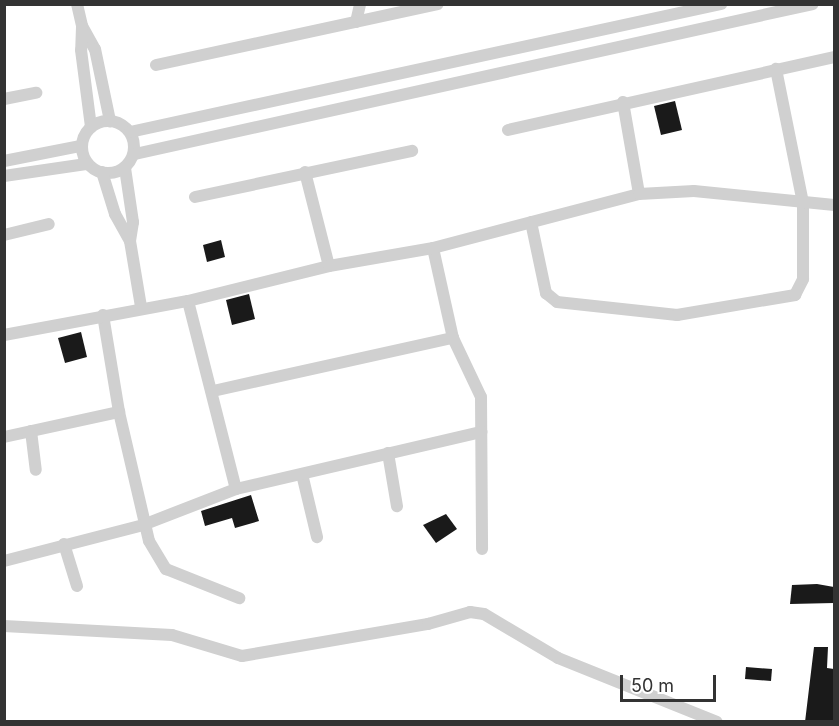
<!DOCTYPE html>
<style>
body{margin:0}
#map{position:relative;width:839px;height:726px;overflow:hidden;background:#fff;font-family:Inter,sans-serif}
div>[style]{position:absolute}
.building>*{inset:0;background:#1a1a1a}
.minor>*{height:12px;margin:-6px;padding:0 6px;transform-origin:6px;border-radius:6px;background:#d0d0d0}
.minor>.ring{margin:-6px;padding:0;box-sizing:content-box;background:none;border:12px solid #d0d0d0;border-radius:50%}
span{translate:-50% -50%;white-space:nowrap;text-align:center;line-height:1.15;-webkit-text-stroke:6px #fff;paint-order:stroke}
.frame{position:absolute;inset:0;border:6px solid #333;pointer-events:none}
.scale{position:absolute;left:620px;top:675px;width:96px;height:27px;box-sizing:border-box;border:3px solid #333;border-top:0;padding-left:8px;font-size:18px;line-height:21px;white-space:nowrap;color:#333;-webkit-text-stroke:4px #fff;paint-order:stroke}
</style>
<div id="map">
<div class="building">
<div style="clip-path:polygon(675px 101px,682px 130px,661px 135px,654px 106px)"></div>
<div style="clip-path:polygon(221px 240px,225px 257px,207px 262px,203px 245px)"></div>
<div style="clip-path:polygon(249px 294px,255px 319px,232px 325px,226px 300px)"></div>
<div style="clip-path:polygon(81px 332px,87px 357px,65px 363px,58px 338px)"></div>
<div style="clip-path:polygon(251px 495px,259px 521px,235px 528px,232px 518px,205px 526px,201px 511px)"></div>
<div style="clip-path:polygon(446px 514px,457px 529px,436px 543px,423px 525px)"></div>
<div style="clip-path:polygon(817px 584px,834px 587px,834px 603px,790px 604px,792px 585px)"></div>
<div style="clip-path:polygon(814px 647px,828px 647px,827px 668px,834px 669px,833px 722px,805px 722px)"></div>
<div style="clip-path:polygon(746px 667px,772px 669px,771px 681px,745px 679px)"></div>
</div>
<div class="minor">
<div style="left:77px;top:4px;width:23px;rotate:77deg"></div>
<div style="left:82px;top:26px;width:26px;rotate:61deg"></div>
<div style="left:95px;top:49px;width:74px;rotate:78.2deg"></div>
<div style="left:356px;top:22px;width:18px;rotate:-77deg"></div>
<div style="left:82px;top:27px;width:23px;rotate:92deg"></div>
<div style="left:81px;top:50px;width:78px;rotate:82.6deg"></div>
<div style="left:156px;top:65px;width:288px;rotate:-12.2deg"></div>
<div style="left:4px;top:99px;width:33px;rotate:-11deg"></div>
<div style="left:623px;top:102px;width:93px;rotate:80.1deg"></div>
<div class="ring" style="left:82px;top:121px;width:40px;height:40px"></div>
<div style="left:508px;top:130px;width:334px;rotate:-12.6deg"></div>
<div style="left:130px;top:132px;width:605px;rotate:-12.22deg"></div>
<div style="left:135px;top:154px;width:694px;rotate:-12.48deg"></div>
<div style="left:4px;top:161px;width:77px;rotate:-11.2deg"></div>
<div style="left:125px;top:168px;width:55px;rotate:81.6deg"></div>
<div style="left:133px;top:222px;width:19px;rotate:99deg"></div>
<div style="left:130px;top:241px;width:67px;rotate:80.5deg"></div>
<div style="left:102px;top:172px;width:44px;rotate:72.8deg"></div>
<div style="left:115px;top:214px;width:31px;rotate:61deg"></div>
<div style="left:305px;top:172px;width:97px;rotate:75.7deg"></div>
<div style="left:4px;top:176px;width:83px;rotate:-8.3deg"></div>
<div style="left:195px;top:197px;width:222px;rotate:-12deg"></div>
<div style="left:531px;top:222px;width:73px;rotate:78.1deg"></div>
<div style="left:546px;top:293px;width:14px;rotate:39deg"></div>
<div style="left:557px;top:302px;width:121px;rotate:6.2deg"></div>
<div style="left:677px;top:315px;width:120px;rotate:-9.6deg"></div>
<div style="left:795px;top:295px;width:18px;rotate:-63deg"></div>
<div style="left:803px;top:279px;width:76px;rotate:-90deg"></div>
<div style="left:803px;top:203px;width:137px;rotate:-101.4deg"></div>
<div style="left:4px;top:235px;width:46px;rotate:-13.7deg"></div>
<div style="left:433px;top:248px;width:92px;rotate:77.5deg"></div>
<div style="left:453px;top:338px;width:65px;rotate:64.6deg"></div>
<div style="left:481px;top:397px;width:152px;rotate:89.6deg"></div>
<div style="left:188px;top:301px;width:194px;rotate:75.7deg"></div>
<div style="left:103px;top:315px;width:98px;rotate:80.6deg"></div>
<div style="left:119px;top:412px;width:132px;rotate:76.9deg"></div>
<div style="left:149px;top:541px;width:33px;rotate:59deg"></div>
<div style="left:166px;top:569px;width:79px;rotate:21.7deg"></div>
<div style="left:4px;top:335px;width:187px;rotate:-10.5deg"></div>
<div style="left:188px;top:301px;width:145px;rotate:-13.9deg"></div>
<div style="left:329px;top:266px;width:106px;rotate:-9.8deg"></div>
<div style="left:433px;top:248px;width:213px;rotate:-14.7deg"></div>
<div style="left:639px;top:194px;width:55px;rotate:-3.1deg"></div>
<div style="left:694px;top:191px;width:141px;rotate:5.7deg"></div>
<div style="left:213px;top:391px;width:246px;rotate:-12.5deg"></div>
<div style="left:31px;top:431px;width:39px;rotate:83deg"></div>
<div style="left:4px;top:437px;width:118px;rotate:-12.3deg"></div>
<div style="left:388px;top:453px;width:54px;rotate:80.4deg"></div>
<div style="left:302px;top:474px;width:65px;rotate:76.6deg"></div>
<div style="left:64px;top:544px;width:44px;rotate:72.8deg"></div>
<div style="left:4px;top:561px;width:144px;rotate:-14.5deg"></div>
<div style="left:143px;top:525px;width:100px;rotate:-21.2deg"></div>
<div style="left:236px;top:489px;width:252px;rotate:-13.1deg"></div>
<div style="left:4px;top:626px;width:168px;rotate:3.1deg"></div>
<div style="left:172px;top:635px;width:73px;rotate:16.7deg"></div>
<div style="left:242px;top:656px;width:189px;rotate:-9.8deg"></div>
<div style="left:428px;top:624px;width:44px;rotate:-15.9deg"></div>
<div style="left:470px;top:612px;width:14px;rotate:8deg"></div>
<div style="left:484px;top:614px;width:86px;rotate:30.7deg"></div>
<div style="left:558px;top:658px;width:171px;rotate:21.9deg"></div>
</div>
<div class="frame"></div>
<div class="scale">50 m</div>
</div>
